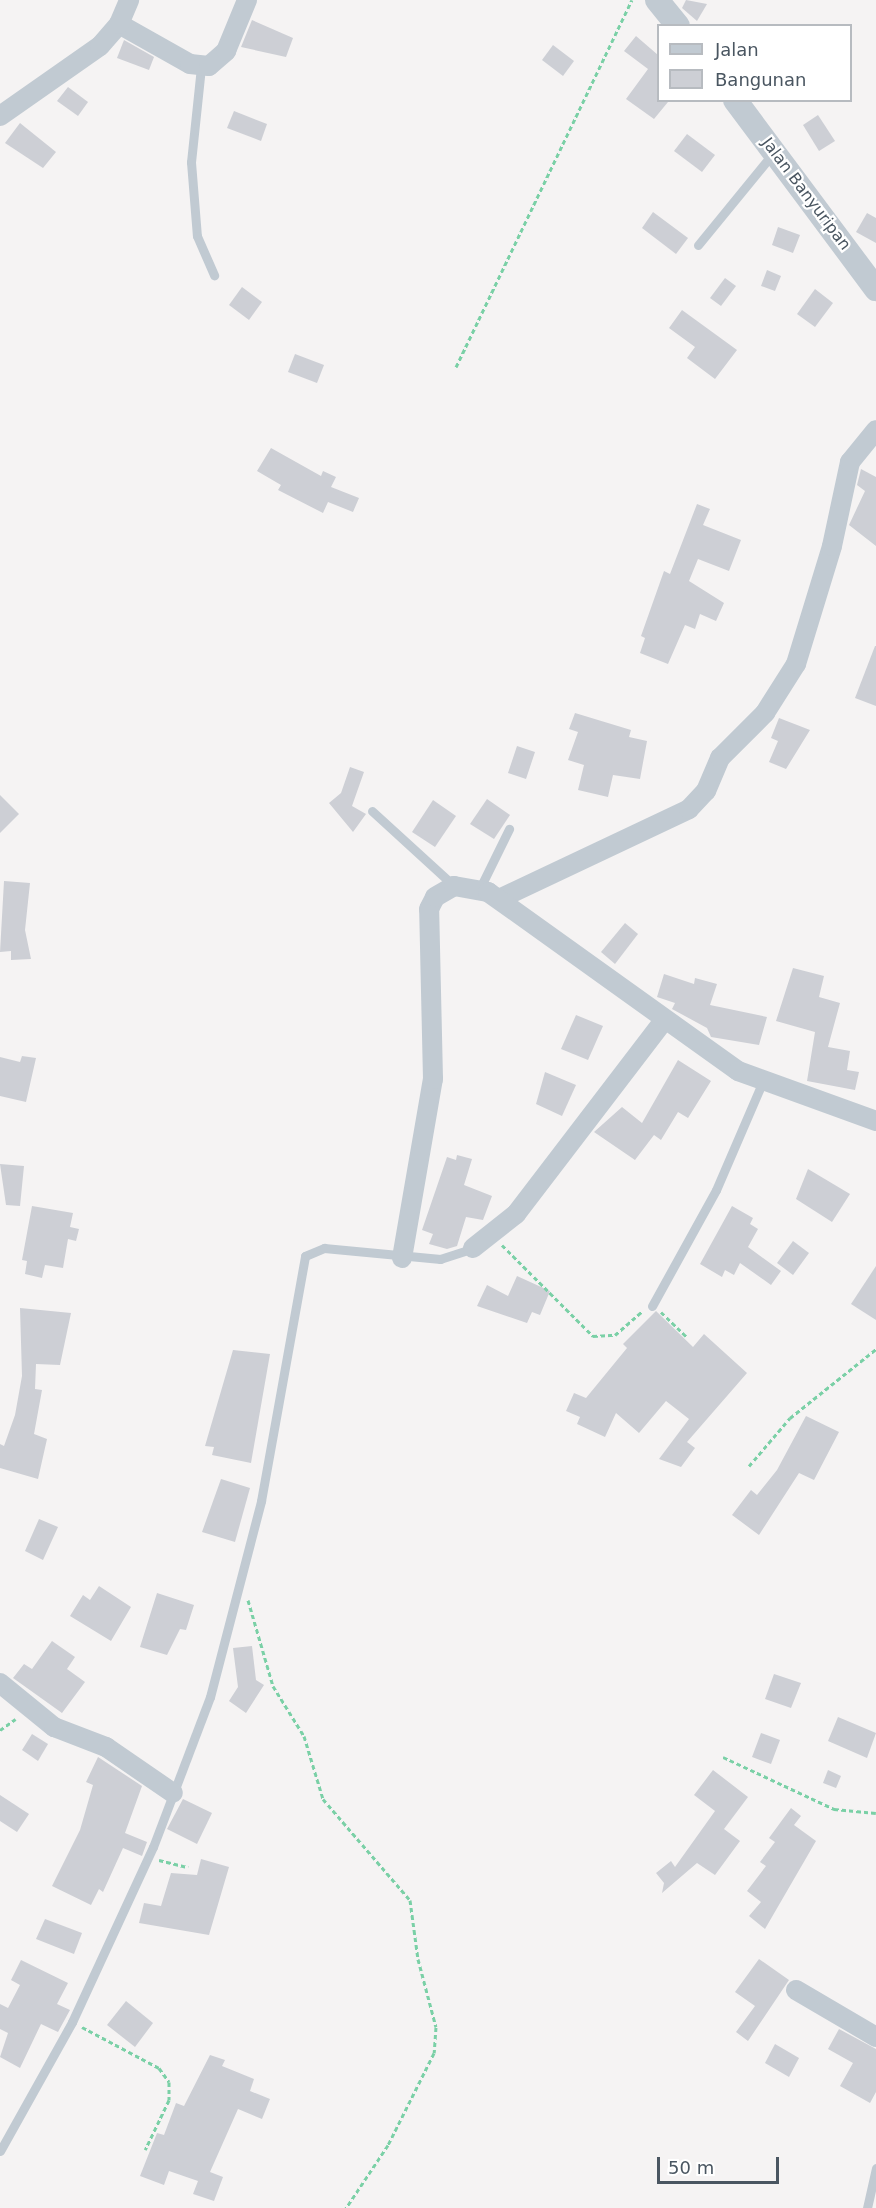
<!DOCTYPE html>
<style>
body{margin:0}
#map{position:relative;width:876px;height:2208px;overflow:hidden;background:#f5f3f3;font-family:"DejaVu Sans",sans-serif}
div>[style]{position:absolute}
.building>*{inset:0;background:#cdcfd5}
.path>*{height:3px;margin-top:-1.5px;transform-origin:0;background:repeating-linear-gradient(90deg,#7ad0a6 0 4.5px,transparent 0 7.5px)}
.service>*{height:9px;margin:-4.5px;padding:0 4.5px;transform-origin:4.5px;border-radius:4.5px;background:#c1cad2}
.minor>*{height:20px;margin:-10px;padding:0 10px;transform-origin:10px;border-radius:10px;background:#c1cad2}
.tertiary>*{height:24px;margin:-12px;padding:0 12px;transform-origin:12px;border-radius:12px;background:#c1cad2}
span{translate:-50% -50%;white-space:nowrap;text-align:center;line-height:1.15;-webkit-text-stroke:4.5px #fff;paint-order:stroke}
.street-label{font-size:16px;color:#4a5661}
.legend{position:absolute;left:657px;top:24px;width:195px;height:78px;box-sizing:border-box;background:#fff;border:2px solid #b7bbc0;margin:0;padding:8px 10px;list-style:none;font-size:18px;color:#4a5661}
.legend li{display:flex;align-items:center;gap:12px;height:30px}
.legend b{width:30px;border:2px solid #b7bbc0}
.scale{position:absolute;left:657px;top:2157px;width:122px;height:27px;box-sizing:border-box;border:3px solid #4a5661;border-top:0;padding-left:8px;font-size:18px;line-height:21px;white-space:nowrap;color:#4a5661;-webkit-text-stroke:4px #fff;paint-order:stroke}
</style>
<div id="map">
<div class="building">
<div style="clip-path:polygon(686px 0,707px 4px,697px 21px,682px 8px)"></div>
<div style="clip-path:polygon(252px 20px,293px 38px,286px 57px,241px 47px)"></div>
<div style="clip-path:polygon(636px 36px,658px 55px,658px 100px,668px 102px,654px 119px,626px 99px,648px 69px,624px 51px)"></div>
<div style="clip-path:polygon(124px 40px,154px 57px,149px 70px,117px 58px)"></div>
<div style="clip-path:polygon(553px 45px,574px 61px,563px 76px,542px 60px)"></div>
<div style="clip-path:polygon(68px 87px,88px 102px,78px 116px,57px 101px)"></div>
<div style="clip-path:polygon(234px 111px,267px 124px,261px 141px,227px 128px)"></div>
<div style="clip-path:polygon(818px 115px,835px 141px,819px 151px,803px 125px)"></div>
<div style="clip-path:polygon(20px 123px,56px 152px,43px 168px,5px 143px)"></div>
<div style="clip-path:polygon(687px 134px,715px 155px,702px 172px,674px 151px)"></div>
<div style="clip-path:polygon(653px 212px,688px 238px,676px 254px,642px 228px)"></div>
<div style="clip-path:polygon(867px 213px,876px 218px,876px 243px,856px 232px)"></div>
<div style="clip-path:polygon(778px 227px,800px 235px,793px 253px,772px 245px)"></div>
<div style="clip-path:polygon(767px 270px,781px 276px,775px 291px,761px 286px)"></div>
<div style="clip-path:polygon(725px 278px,736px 286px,721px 306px,710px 298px)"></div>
<div style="clip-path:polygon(242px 287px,262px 302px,249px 320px,229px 305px)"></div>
<div style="clip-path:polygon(815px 289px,833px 303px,815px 327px,797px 314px)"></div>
<div style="clip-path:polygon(682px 310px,737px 350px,715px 379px,687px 358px,695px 347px,669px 328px)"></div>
<div style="clip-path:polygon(295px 354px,324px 365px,317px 383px,288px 372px)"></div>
<div style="clip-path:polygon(271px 448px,321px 476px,323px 471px,336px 477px,331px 487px,359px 498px,353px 512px,328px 502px,323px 513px,278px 490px,281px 485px,257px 471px)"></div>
<div style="clip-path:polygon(861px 469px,876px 477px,876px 546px,849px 525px,865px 491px,857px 485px)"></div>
<div style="clip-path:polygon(697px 504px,710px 509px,703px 525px,741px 540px,729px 571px,698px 559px,689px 581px,724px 603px,716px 621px,700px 614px,695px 629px,685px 625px,668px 664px,640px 653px,645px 638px,641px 636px,664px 571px,670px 574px)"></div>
<div style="clip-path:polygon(875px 646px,876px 646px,876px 706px,855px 698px)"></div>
<div style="clip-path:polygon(575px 713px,631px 730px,629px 737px,647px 741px,640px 779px,613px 775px,608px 797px,578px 790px,584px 765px,568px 760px,578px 732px,569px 729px)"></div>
<div style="clip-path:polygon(779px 718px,810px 730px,786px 769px,769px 762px,778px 741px,771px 738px)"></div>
<div style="clip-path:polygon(517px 746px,535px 752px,526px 779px,508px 773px)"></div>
<div style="clip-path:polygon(350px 767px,364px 772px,352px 806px,366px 814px,353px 832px,329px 803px,341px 793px)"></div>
<div style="clip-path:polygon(0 795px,19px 814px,0 833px)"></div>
<div style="clip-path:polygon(487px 799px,510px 815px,494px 839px,470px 824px)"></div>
<div style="clip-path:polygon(433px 800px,456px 816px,435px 847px,412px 832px)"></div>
<div style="clip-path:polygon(4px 881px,30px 883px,25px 930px,31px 959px,11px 960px,11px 951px,0 952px)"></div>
<div style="clip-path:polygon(625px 923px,638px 934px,615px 964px,601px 952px)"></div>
<div style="clip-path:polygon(793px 968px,824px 976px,819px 997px,840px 1003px,828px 1047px,850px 1051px,847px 1070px,859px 1072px,855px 1090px,807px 1081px,815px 1032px,776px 1021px)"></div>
<div style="clip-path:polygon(664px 974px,694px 984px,695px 978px,717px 984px,710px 1005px,767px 1017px,759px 1045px,711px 1037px,707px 1028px,672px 1009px,675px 1003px,657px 997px)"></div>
<div style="clip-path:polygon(576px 1015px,603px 1026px,588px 1060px,561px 1049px)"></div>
<div style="clip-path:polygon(22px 1056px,36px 1058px,26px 1102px,0 1096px,0 1057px,20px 1062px)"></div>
<div style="clip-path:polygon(678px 1060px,711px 1081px,688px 1118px,678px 1112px,661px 1140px,654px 1135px,635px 1160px,594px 1132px,622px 1107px,642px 1123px)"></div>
<div style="clip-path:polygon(545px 1072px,576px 1085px,562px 1116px,536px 1104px)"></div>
<div style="clip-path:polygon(457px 1155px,472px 1159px,464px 1185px,492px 1196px,483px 1220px,466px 1217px,457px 1246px,447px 1249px,429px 1244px,433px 1234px,422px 1230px,447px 1157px,456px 1160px)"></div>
<div style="clip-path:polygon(0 1164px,24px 1166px,20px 1206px,6px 1205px)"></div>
<div style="clip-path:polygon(808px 1169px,850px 1194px,832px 1222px,796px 1199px)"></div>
<div style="clip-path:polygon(32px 1206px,73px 1213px,70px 1227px,79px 1229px,76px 1241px,68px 1239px,63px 1268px,45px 1265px,42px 1278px,25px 1274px,27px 1261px,22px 1260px)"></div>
<div style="clip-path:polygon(732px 1206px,753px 1218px,750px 1224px,758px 1229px,748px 1247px,781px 1271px,771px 1285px,740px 1263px,734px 1275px,725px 1270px,722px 1277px,700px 1264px)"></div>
<div style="clip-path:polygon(793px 1241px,809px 1253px,793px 1275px,777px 1263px)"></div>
<div style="clip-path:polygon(876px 1266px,876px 1320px,851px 1304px)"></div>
<div style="clip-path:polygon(517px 1276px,550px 1291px,540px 1315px,532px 1312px,527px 1323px,477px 1306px,487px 1285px,508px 1296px)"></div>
<div style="clip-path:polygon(20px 1308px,71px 1313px,60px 1365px,36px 1364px,35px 1389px,42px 1390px,34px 1434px,47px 1439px,38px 1479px,0 1468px,0 1444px,4px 1446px,15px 1415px,22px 1376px)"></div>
<div style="clip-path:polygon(656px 1311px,693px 1347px,704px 1334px,747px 1373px,687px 1442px,695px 1448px,681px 1467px,659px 1459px,689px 1419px,666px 1401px,639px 1433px,616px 1413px,605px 1437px,577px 1424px,580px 1417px,566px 1411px,574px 1393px,586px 1398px,627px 1348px,623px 1344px)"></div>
<div style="clip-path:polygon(233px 1350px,270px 1354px,251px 1463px,212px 1455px,214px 1447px,205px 1446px)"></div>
<div style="clip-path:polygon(806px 1416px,839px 1432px,814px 1480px,799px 1473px,759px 1535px,732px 1515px,751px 1490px,757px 1495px,777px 1470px)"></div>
<div style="clip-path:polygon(221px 1479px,250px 1488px,235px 1542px,202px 1532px)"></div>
<div style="clip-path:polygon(39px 1519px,58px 1527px,43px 1560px,25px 1551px)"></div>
<div style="clip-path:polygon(99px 1586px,131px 1607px,111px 1641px,70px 1616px,83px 1595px,90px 1600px)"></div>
<div style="clip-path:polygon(157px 1593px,194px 1605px,186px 1630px,180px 1629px,167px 1655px,140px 1647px)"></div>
<div style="clip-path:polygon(52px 1641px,75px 1657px,67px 1669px,85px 1682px,62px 1713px,13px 1678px,24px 1664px,32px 1669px)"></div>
<div style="clip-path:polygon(252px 1646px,256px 1680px,264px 1685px,246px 1713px,229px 1701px,238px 1687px,233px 1648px)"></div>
<div style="clip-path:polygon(774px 1674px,801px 1683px,791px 1708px,765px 1699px)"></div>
<div style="clip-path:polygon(838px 1717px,876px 1733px,867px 1758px,828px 1741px)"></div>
<div style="clip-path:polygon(761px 1733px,780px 1740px,771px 1764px,752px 1757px)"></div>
<div style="clip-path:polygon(32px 1734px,48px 1744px,38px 1761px,22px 1750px)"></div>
<div style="clip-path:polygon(98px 1757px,142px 1786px,125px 1833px,147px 1842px,142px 1856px,123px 1848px,103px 1892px,99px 1889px,91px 1905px,52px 1886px,80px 1830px,93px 1785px,86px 1782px)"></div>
<div style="clip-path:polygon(713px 1770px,748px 1797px,724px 1829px,740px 1841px,715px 1875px,697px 1863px,662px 1893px,664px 1883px,656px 1873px,671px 1861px,675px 1867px,715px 1811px,694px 1795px)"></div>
<div style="clip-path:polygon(828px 1770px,841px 1776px,836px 1788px,823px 1783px)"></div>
<div style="clip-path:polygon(0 1795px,29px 1814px,17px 1832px,0 1821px)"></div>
<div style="clip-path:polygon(183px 1799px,212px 1813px,197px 1844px,167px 1829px)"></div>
<div style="clip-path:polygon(791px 1808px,801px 1816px,794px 1825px,816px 1841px,765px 1929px,749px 1916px,761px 1902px,747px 1891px,766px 1866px,760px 1862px,775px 1842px,769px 1838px)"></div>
<div style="clip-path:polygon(201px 1859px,229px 1867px,209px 1935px,139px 1923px,144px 1903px,161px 1906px,171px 1873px,197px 1875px)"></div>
<div style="clip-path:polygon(45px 1919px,82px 1933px,74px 1954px,36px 1939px)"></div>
<div style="clip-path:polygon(759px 1959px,789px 1980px,748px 2041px,736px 2032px,755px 2006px,735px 1992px)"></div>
<div style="clip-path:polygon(21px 1960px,68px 1983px,57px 2004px,70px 2010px,58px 2032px,41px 2024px,20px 2068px,0 2057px,8px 2033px,0 2029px,0 2004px,8px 2008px,20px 1985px,11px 1980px)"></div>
<div style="clip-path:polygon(126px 2001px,153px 2023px,135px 2047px,107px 2025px)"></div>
<div style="clip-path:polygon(839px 2029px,876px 2049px,876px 2092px,870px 2103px,840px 2086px,853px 2063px,828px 2049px)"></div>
<div style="clip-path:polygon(775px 2044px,799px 2058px,789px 2077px,765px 2063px)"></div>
<div style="clip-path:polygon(210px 2055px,225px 2060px,222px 2066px,254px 2079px,250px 2091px,270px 2099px,262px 2119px,238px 2109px,210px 2172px,223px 2177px,214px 2201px,193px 2194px,198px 2181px,169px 2171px,164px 2185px,140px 2176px,157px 2133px,164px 2135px,176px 2103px,184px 2106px)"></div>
</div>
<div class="path">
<div style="left:456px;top:367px;width:407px;rotate:-64.4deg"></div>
<div style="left:502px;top:1245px;width:129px;rotate:45deg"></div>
<div style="left:593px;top:1336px;width:22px;rotate:-3deg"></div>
<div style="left:615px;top:1335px;width:37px;rotate:-41deg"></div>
<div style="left:661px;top:1312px;width:36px;rotate:44deg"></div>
<div style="left:749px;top:1466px;width:63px;rotate:-49.5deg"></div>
<div style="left:790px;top:1418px;width:110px;rotate:-38.7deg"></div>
<div style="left:248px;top:1600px;width:90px;rotate:73.8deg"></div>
<div style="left:273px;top:1686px;width:59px;rotate:58.2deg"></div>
<div style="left:304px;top:1736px;width:66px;rotate:73.2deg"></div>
<div style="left:323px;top:1799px;width:133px;rotate:49.3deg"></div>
<div style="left:410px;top:1900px;width:60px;rotate:82.3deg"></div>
<div style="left:418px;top:1959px;width:70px;rotate:75.2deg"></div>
<div style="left:436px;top:2027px;width:26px;rotate:94deg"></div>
<div style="left:434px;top:2053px;width:103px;rotate:116.6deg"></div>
<div style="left:388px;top:2145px;width:76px;rotate:123.7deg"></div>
<div style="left:0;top:1730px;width:19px;rotate:-35deg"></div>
<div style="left:723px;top:1757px;width:123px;rotate:25.1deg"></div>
<div style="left:834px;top:1809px;width:42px;rotate:5.4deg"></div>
<div style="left:159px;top:1860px;width:30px;rotate:14deg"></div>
<div style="left:82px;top:2027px;width:87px;rotate:28deg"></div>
<div style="left:159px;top:2068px;width:17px;rotate:54deg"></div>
<div style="left:169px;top:2082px;width:18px;rotate:90deg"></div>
<div style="left:169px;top:2100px;width:55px;rotate:115.6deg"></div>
</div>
<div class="service">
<div style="left:201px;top:67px;width:96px;rotate:96deg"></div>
<div style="left:191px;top:162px;width:74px;rotate:85.4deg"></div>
<div style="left:197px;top:236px;width:43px;rotate:66.4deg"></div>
<div style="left:698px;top:245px;width:120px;rotate:-50.7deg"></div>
<div style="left:372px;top:811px;width:111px;rotate:42.4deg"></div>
<div style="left:480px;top:888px;width:66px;rotate:-63.8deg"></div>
<div style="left:652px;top:1306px;width:132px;rotate:-61.1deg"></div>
<div style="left:716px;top:1190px;width:116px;rotate:-66.7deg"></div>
<div style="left:0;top:2151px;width:148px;rotate:-60.8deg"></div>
<div style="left:72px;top:2022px;width:193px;rotate:-65.2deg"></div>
<div style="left:153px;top:1847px;width:160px;rotate:-69.2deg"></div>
<div style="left:210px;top:1697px;width:203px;rotate:-75.4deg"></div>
<div style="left:261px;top:1501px;width:249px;rotate:-79.8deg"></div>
<div style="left:305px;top:1256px;width:21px;rotate:-23deg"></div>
<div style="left:324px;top:1248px;width:117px;rotate:5.4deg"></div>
<div style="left:440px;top:1259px;width:35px;rotate:-18deg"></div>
<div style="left:867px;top:2208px;width:41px;rotate:-77.3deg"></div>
</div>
<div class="minor">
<div style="left:119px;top:24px;width:81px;rotate:29.4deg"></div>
<div style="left:190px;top:64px;width:19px;rotate:6deg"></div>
<div style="left:209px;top:66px;width:23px;rotate:-41deg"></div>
<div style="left:226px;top:51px;width:55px;rotate:-67.6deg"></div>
<div style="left:0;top:116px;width:122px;rotate:-35deg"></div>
<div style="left:100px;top:46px;width:29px;rotate:-49deg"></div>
<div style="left:119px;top:24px;width:26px;rotate:-67deg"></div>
<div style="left:499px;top:899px;width:210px;rotate:-25.3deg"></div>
<div style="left:689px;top:809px;width:25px;rotate:-47deg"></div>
<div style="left:706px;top:791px;width:36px;rotate:-67deg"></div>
<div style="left:720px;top:758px;width:64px;rotate:-45deg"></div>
<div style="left:765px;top:713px;width:58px;rotate:-57.7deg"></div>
<div style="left:796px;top:664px;width:123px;rotate:-73deg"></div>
<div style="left:832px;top:546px;width:86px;rotate:-77.9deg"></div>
<div style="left:850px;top:462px;width:41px;rotate:-50.9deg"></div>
<div style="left:473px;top:1248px;width:55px;rotate:-38.3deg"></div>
<div style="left:516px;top:1214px;width:242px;rotate:-52.6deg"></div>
<div style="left:402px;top:1258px;width:182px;rotate:-80.2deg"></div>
<div style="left:433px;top:1079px;width:170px;rotate:-91.3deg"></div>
<div style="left:429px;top:909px;width:13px;rotate:-63deg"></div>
<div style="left:435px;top:897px;width:22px;rotate:-30deg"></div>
<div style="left:454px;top:886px;width:35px;rotate:10deg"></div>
<div style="left:488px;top:892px;width:307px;rotate:35.6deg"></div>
<div style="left:738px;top:1071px;width:147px;rotate:19.9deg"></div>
<div style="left:0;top:1683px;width:70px;rotate:39.2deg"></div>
<div style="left:54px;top:1727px;width:56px;rotate:21deg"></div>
<div style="left:106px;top:1747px;width:81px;rotate:34.5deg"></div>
<div style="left:796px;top:1990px;width:93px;rotate:30.4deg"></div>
</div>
<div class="tertiary">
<div style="left:657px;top:0;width:33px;rotate:51deg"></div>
<div style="left:735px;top:100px;width:236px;rotate:53.3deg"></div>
</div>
<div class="street-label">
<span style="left:806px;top:194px;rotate:53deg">Jalan Banyuripan</span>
</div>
<ul class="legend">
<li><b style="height:8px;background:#c1cad2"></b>Jalan</li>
<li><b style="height:16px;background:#cdcfd5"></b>Bangunan</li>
</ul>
<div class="scale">50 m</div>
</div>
